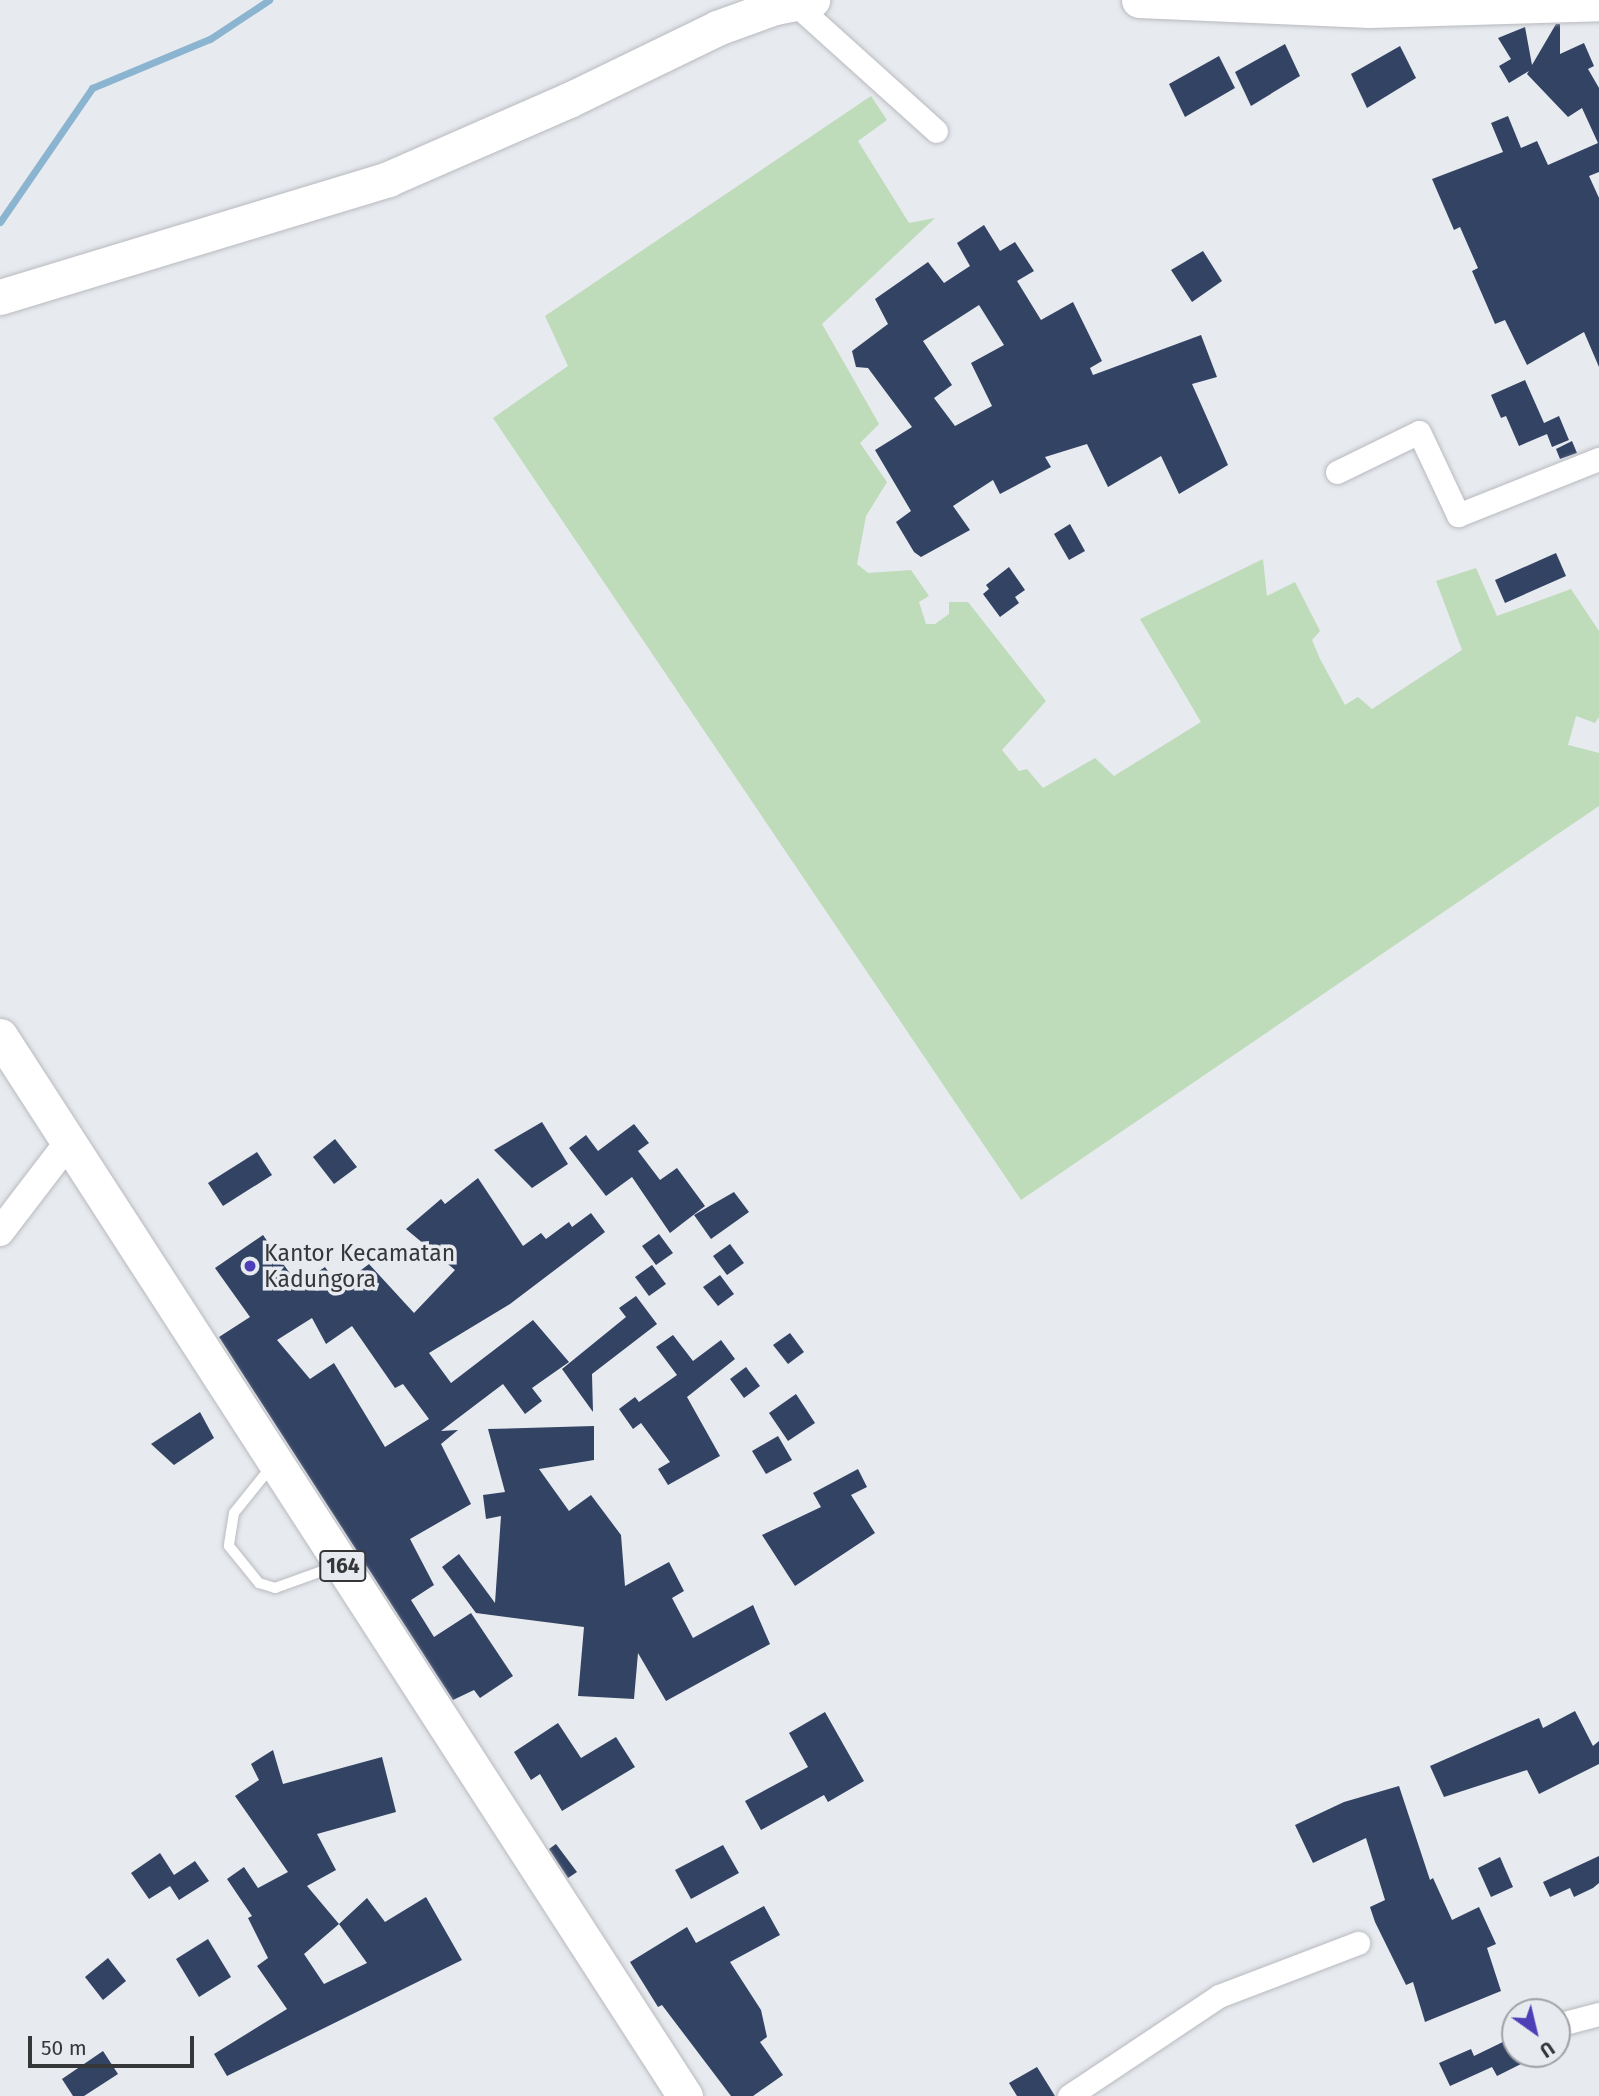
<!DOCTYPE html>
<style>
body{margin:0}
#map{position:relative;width:1599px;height:2096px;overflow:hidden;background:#e7eaef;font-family:"Fira Sans",sans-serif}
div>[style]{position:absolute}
.green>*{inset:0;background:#bedbba}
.stream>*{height:7px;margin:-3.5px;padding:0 3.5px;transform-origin:3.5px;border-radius:3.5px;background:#8bb4d0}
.building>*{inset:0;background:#334364}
.roads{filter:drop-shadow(0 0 2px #b8babf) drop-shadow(0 0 2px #b8babf)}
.service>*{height:10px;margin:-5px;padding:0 5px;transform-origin:5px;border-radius:5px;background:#fff}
.minor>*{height:23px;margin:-11.5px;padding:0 11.5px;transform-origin:11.5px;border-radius:11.5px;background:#fff}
.tertiary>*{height:28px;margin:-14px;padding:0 14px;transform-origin:14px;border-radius:14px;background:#fff}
.primary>*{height:35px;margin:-17.5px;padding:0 17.5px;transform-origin:17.5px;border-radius:17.5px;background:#fff}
.dots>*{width:19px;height:19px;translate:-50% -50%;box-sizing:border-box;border:4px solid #e7eaef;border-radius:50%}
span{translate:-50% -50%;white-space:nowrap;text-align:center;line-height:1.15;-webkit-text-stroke:7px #e7eaef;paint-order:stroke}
.shield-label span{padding:2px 5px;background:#e7eaef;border:2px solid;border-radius:5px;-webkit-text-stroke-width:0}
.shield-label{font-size:21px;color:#363739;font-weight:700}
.poi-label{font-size:23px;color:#363739}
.left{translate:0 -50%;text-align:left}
.north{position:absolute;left:1501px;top:1998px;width:70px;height:70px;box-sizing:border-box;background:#e7eaef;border:2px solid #a0a2a6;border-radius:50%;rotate:146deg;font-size:19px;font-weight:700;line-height:28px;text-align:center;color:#363739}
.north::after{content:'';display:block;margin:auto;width:24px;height:32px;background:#4d3fb6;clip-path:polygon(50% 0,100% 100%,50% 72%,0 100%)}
.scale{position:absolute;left:28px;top:2036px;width:166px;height:32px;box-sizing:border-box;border:4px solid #363739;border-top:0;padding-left:9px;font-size:21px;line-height:24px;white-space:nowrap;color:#363739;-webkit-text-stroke:5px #e7eaef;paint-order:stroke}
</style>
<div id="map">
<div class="green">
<div style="clip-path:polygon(871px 96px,887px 120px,858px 141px,909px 223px,935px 218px,822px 324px,879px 424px,860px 443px,887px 482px,866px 516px,857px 564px,868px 573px,911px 570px,929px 596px,919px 602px,926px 624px,935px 624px,949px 614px,949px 602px,968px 602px,1046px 701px,1002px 750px,1019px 771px,1027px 769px,1043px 788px,1095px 758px,1114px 776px,1201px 722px,1140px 619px,1263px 559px,1267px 596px,1295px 582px,1320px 631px,1312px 640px,1320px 659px,1345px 705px,1358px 697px,1372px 709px,1462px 650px,1436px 581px,1476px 568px,1497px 616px,1571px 589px,1599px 631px,1599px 717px,1595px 723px,1576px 716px,1568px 745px,1599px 753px,1599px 806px,1021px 1200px,493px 418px,568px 366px,545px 316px)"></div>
</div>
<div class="stream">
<div style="left:0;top:222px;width:163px;rotate:-55.5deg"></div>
<div style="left:92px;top:88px;width:128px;rotate:-22.6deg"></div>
<div style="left:210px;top:39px;width:71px;rotate:-33.5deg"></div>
</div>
<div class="building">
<div style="clip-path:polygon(1556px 24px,1560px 24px,1560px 54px,1584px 43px,1594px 66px,1588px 69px,1599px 88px,1599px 172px,1589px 176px,1599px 198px,1599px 367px,1584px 332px,1527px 365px,1505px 320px,1495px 324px,1472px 271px,1478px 268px,1460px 227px,1454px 230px,1432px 179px,1503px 152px,1491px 123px,1508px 116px,1521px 148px,1537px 141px,1548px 165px,1598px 143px,1582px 108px,1568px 117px,1527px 74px,1529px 71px,1509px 83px,1499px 66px,1511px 59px,1498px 38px,1525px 27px,1532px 65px)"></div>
<div style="clip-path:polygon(1285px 44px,1300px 76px,1251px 106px,1235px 72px)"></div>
<div style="clip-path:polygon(1400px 46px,1416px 78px,1367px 108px,1351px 74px)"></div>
<div style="clip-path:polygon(1219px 56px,1235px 88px,1185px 117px,1169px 84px)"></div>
<div style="clip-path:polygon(evenodd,984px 225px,1000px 251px,1015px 242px,1034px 271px,1017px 281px,1041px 320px,1073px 302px,1102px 361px,1090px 368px,1093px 375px,1201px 335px,1217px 377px,1192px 384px,1228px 465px,1179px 494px,1161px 456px,1108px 487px,1087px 444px,1045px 457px,1051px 467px,1000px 494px,993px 480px,953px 506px,970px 530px,921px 557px,914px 552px,896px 522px,911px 511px,875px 450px,912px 427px,868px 368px,856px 367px,852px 351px,888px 324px,875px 299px,928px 262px,944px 283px,970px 266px,957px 243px,984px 225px,979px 305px,1004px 345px,971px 363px,992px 406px,955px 426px,934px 398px,952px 385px,923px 341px,979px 305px)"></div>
<div style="clip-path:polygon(1203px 251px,1222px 281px,1192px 302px,1171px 270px)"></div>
<div style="clip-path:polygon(1525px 380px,1544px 423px,1559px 416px,1569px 440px,1552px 447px,1547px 434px,1519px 446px,1506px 416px,1501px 418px,1491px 395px)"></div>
<div style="clip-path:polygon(1572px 441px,1577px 453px,1560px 459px,1556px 449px)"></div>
<div style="clip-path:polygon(1070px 524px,1085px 551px,1069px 560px,1054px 534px)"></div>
<div style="clip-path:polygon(1556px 553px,1566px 576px,1505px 603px,1495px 580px)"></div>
<div style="clip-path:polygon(1009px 567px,1025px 590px,1015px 597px,1019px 603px,1000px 617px,983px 594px,989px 589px,986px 585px)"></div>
<div style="clip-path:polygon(542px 1122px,568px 1164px,532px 1188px,494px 1150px)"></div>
<div style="clip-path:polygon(634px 1124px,649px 1143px,638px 1151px,660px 1180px,677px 1168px,705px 1206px,670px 1233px,632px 1177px,606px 1196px,569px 1148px,586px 1135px,598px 1151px)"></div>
<div style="clip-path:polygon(335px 1139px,357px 1167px,334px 1184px,313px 1157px)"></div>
<div style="clip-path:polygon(257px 1152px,272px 1175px,223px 1206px,208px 1183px)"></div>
<div style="clip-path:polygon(evenodd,478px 1178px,523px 1246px,541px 1233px,546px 1239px,569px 1222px,572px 1227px,591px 1213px,605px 1232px,510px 1304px,429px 1353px,451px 1383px,533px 1320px,569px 1362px,532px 1388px,542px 1401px,525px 1414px,503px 1384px,441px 1431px,458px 1430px,441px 1444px,471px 1504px,410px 1539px,434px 1585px,411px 1600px,434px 1637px,471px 1613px,513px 1676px,480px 1698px,474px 1690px,453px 1700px,219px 1337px,250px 1317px,215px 1268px,263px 1235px,298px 1285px,325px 1267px,339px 1287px,369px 1264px,414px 1313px,455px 1270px,406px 1229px,441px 1199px,445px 1204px,478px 1178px,312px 1318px,326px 1344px,352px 1326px,395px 1388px,403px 1384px,429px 1419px,385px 1447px,334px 1363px,310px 1379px,277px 1340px,312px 1318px)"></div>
<div style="clip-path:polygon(734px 1192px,749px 1212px,711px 1239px,694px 1215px)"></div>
<div style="clip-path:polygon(659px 1234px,673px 1253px,656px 1265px,642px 1246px)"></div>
<div style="clip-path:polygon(730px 1244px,744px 1263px,727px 1275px,713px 1256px)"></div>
<div style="clip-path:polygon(652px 1265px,666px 1284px,649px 1296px,635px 1277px)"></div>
<div style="clip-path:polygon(720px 1275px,734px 1294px,718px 1306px,703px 1287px)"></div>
<div style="clip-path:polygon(636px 1296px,657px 1324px,592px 1374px,593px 1412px,562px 1369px,626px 1317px,619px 1308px)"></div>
<div style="clip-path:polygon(790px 1333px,804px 1352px,788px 1364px,773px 1345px)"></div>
<div style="clip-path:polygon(673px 1335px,693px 1361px,721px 1340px,735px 1359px,687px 1397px,720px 1456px,668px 1485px,658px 1469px,670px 1462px,641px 1423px,633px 1429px,619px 1409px,635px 1397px,639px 1402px,677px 1375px,656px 1347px)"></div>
<div style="clip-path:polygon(746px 1367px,760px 1386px,744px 1398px,730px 1379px)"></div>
<div style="clip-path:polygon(796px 1394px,815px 1423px,788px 1441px,769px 1413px)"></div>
<div style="clip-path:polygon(200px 1412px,214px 1438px,174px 1465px,151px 1444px)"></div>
<div style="clip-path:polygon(594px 1426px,594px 1460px,539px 1469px,569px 1511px,591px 1495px,621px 1535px,625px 1586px,669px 1562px,684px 1591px,672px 1598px,693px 1638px,753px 1605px,770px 1644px,666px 1701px,638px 1653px,634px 1699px,578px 1696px,584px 1627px,476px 1613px,442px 1567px,459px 1554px,495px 1603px,501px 1516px,486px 1519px,483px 1495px,505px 1492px,488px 1429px)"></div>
<div style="clip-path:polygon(778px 1436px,792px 1460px,766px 1474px,752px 1451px)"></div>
<div style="clip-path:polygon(858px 1469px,867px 1487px,851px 1495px,875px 1533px,795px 1586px,762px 1535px,821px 1507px,813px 1493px)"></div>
<div style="clip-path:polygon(1575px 1711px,1593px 1746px,1599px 1741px,1599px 1764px,1539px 1794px,1527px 1770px,1444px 1797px,1430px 1766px,1539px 1718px,1543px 1728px)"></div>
<div style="clip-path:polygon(825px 1712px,864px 1781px,828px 1802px,824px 1795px,761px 1830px,745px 1801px,808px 1767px,789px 1733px)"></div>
<div style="clip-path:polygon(558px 1723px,581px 1758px,616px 1737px,635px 1767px,562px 1811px,540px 1774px,531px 1780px,514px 1752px)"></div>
<div style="clip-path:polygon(evenodd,273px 1750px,283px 1784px,382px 1757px,396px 1812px,317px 1834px,336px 1870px,307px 1886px,339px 1924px,367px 1898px,385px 1922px,426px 1897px,462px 1960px,227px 2076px,214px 2054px,287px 2009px,257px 1966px,268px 1958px,248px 1918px,252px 1916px,227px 1879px,244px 1867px,258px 1888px,288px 1872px,235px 1796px,259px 1780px,251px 1764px,273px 1750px,339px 1924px,367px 1963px,324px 1984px,304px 1954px,339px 1924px)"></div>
<div style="clip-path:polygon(1399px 1786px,1430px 1880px,1433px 1878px,1452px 1920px,1479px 1907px,1496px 1944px,1487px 1948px,1501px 1991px,1425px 2022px,1413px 1982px,1406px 1985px,1375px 1922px,1370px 1907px,1385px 1900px,1366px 1838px,1313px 1863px,1295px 1825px,1344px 1802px)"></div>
<div style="clip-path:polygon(556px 1844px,577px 1872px,568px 1878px,549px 1849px)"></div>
<div style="clip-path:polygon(723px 1845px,739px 1873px,691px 1899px,675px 1870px)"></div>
<div style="clip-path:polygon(160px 1853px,174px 1875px,195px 1861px,209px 1881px,179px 1900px,170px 1886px,149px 1899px,131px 1873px)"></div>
<div style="clip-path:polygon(1599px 1856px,1599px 1883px,1593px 1888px,1574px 1897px,1570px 1888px,1550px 1897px,1543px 1882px)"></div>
<div style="clip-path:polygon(1500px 1857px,1513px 1887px,1491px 1897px,1478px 1868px)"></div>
<div style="clip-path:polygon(764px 1906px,780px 1935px,730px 1962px,761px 2010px,767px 2037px,760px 2042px,783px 2075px,753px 2096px,731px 2096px,662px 2005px,658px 2007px,630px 1962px,687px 1927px,696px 1943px)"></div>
<div style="clip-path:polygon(208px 1939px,231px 1977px,199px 1997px,176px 1959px)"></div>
<div style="clip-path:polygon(108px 1958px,126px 1981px,103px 2000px,85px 1977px)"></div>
<div style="clip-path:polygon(1509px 2039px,1521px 2064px,1497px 2076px,1492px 2067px,1450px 2086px,1439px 2063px,1471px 2049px,1474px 2056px)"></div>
<div style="clip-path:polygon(103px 2051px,118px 2074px,84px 2096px,73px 2096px,62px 2079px)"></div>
<div style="clip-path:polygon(1037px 2067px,1055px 2096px,1017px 2096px,1009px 2083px)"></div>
</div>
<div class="roads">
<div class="service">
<div style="left:271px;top:1467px;width:59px;rotate:128.8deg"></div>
<div style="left:234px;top:1513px;width:33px;rotate:99deg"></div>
<div style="left:229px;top:1546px;width:48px;rotate:51deg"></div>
<div style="left:259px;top:1583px;width:17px;rotate:17deg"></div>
<div style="left:275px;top:1588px;width:65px;rotate:-19.8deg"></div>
</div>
<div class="minor">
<div style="left:794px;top:3px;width:191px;rotate:42deg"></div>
<div style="left:1337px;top:472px;width:91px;rotate:-26deg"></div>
<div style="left:1419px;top:432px;width:92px;rotate:64.8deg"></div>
<div style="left:1458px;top:515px;width:152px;rotate:-21.7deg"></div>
<div style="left:1557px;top:2025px;width:43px;rotate:-14.7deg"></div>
<div style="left:1069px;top:2096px;width:180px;rotate:-33.7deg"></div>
<div style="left:1219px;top:1996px;width:149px;rotate:-20.9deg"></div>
</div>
<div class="tertiary">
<div style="left:0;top:1232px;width:112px;rotate:-52.6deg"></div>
</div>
<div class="primary">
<div style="left:1139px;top:0;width:230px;rotate:2.5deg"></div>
<div style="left:1369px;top:10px;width:230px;rotate:-1.7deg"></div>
<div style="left:0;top:297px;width:406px;rotate:-16.9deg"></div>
<div style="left:388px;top:179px;width:197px;rotate:-23.6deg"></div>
<div style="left:569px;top:100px;width:165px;rotate:-25.9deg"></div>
<div style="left:717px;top:28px;width:62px;rotate:-19.9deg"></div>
<div style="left:775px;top:7px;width:38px;rotate:-11deg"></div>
<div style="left:0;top:1036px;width:1262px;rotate:57.13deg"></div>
</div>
</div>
<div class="dots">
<div style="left:250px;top:1266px;background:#4d3fb6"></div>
</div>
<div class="shield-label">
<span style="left:343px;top:1566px">164</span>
</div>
<div class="poi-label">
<span class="left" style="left:264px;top:1266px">Kantor Kecamatan<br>Kadungora</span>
</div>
<div class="north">U</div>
<div class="scale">50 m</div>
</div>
